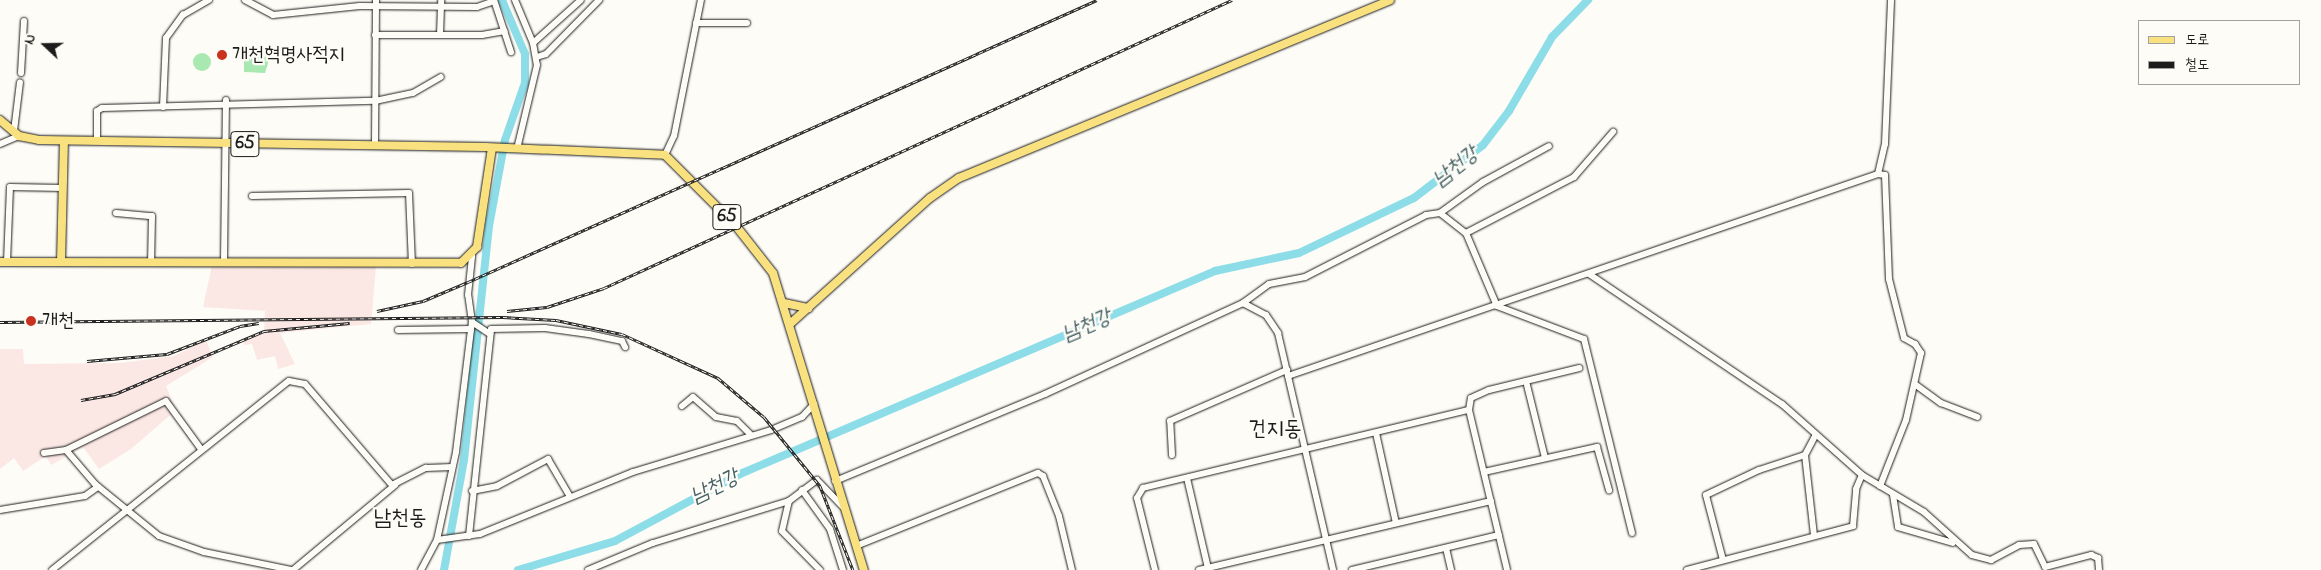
<!DOCTYPE html>
<meta charset="utf-8">
<style>
body{margin:0}
#map{position:relative;width:2321px;height:570px;overflow:hidden;background:#fdfcf7;font-family:"Indie Flower","Poor Story",sans-serif}
div>[style]{position:absolute}
.built>*{inset:0;background:#fbe8e4}
.green>*{inset:0;background:#a9e8b0}
.round{border-radius:50%}
.river>*{height:8px;margin:-4px;padding:0 4px;transform-origin:4px;border-radius:4px;background:#8ddde8}
.roads{filter:drop-shadow(0 0 1px #1c1c1c) drop-shadow(0 0 1px #1c1c1c)}
.minor>*{height:6px;margin:-3px;padding:0 3px;transform-origin:3px;border-radius:3px;background:#fdfcf7}
.major>*{height:8px;margin:-4px;padding:0 4px;transform-origin:4px;border-radius:4px;background:#fae180}
.rail>*{height:3px;margin-top:-1.5px;transform-origin:0;background:repeating-linear-gradient(90deg,#fdfcf7 0 4px,#1c1c1c 0 8px);box-sizing:border-box;border-block:1px solid #1c1c1c}
.dots>*{width:14px;height:14px;translate:-50% -50%;box-sizing:border-box;border:2px solid #fdfcf7;border-radius:50%}
span{translate:-50% -50%;white-space:nowrap;text-align:center;line-height:1.15;-webkit-text-stroke:4.5px #fdfcf7;paint-order:stroke}
.shield-label span{padding:1px 4px;background:#fdfcf7;border:1px solid;border-radius:4px;-webkit-text-stroke-width:0}
.shield-label{font-size:19px;color:#1c1c1c;font-weight:700}
.poi-label{font-size:20px;color:#1c1c1c}
.left{translate:0 -50%;text-align:left}
.water-label{font-size:21px;color:#446063;font-style:italic}
.quarter-label{font-size:22px;color:#1c1c1c}
.legend{position:absolute;left:2138px;top:20px;width:162px;height:65px;box-sizing:border-box;background:#fdfcf7;border:1px solid #a3a29f;margin:0;padding:6px 9px;list-style:none;font-size:15px;color:#1c1c1c}
.legend li{display:flex;align-items:center;gap:10px;height:25px}
.legend b{width:25px;border:1px solid #a3a29f}
.north{position:absolute;left:20px;top:20px;width:50px;height:50px;-webkit-text-stroke:4px #fdfcf7;paint-order:stroke;rotate:291deg;font-size:14px;font-weight:700;line-height:20px;text-align:center;color:#1c1c1c}
.north::after{content:'';display:block;margin:auto;width:18px;height:22px;background:#1c1c1c;clip-path:polygon(50% 0,100% 100%,50% 72%,0 100%)}
</style>
<div id="map">
<div class="built">
<div style="clip-path:polygon(212px 265px,376px 266px,371px 324px,280px 333px,295px 364px,278px 369px,275px 356px,257px 360px,252px 344px,244px 345px,243px 341px,264px 333px,265px 311px,203px 307px)"></div>
<div style="clip-path:polygon(206px 340px,213px 357px,166px 386px,176px 410px,131px 449px,99px 469px,83px 447px,51px 465px,46px 456px,23px 471px,14px 458px,0 469px,0 349px,23px 349px,24px 364px,120px 363px,174px 356px)"></div>
</div>
<div class="green">
<div class="round" style="left:193px;top:53px;width:18px;height:18px"></div>
<div style="clip-path:polygon(244px 55px,270px 57px,265px 73px,244px 72px)"></div>
</div>
<div class="river">
<div style="left:444px;top:570px;width:112px;rotate:-79.7deg"></div>
<div style="left:464px;top:460px;width:235px;rotate:-83.9deg"></div>
<div style="left:489px;top:226px;width:87px;rotate:-79.5deg"></div>
<div style="left:505px;top:140px;width:60px;rotate:-70.7deg"></div>
<div style="left:525px;top:83px;width:29px;rotate:-90deg"></div>
<div style="left:525px;top:54px;width:59px;rotate:-113.1deg"></div>
<div style="left:518px;top:570px;width:101px;rotate:-16.6deg"></div>
<div style="left:615px;top:541px;width:142px;rotate:-28.2deg"></div>
<div style="left:740px;top:474px;width:517px;rotate:-23.14deg"></div>
<div style="left:1215px;top:271px;width:86px;rotate:-12.1deg"></div>
<div style="left:1299px;top:253px;width:127px;rotate:-25.6deg"></div>
<div style="left:1414px;top:198px;width:87px;rotate:-37.5deg"></div>
<div style="left:1483px;top:145px;width:43px;rotate:-52.6deg"></div>
<div style="left:1509px;top:111px;width:86px;rotate:-59.8deg"></div>
<div style="left:1552px;top:37px;width:52px;rotate:-45.8deg"></div>
</div>
<div class="roads">
<div class="minor">
<div style="left:245px;top:0;width:32px;rotate:28deg"></div>
<div style="left:273px;top:15px;width:87px;rotate:-5.9deg"></div>
<div style="left:360px;top:6px;width:117px;rotate:0.5deg"></div>
<div style="left:477px;top:7px;width:18px;rotate:-19deg"></div>
<div style="left:494px;top:0;width:55px;rotate:71.9deg"></div>
<div style="left:515px;top:0;width:47px;rotate:67.3deg"></div>
<div style="left:533px;top:43px;width:22px;rotate:80deg"></div>
<div style="left:537px;top:65px;width:86px;rotate:103.4deg"></div>
<div style="left:696px;top:23px;width:51px"></div>
<div style="left:375px;top:35px;width:107px"></div>
<div style="left:482px;top:35px;width:23px;rotate:-10deg"></div>
<div style="left:440px;top:35px;width:35px;rotate:-88deg"></div>
<div style="left:533px;top:43px;width:64px;rotate:-41.9deg"></div>
<div style="left:537px;top:57px;width:9px;rotate:-18deg"></div>
<div style="left:546px;top:54px;width:76px;rotate:-45.5deg"></div>
<div style="left:21px;top:73px;width:52px;rotate:-86.7deg"></div>
<div style="left:163px;top:107px;width:69px;rotate:-87.5deg"></div>
<div style="left:166px;top:38px;width:29px;rotate:-54deg"></div>
<div style="left:183px;top:15px;width:30px;rotate:-30deg"></div>
<div style="left:14px;top:131px;width:49px;rotate:-83deg"></div>
<div style="left:97px;top:141px;width:30px;rotate:-90deg"></div>
<div style="left:97px;top:111px;width:6px;rotate:-31deg"></div>
<div style="left:102px;top:108px;width:273px;rotate:-1.5deg"></div>
<div style="left:375px;top:101px;width:39px;rotate:-12deg"></div>
<div style="left:413px;top:93px;width:32px;rotate:-30deg"></div>
<div style="left:0;top:144px;width:21px;rotate:-23deg"></div>
<div style="left:375px;top:145px;width:145px;rotate:-89.6deg"></div>
<div style="left:665px;top:155px;width:21px;rotate:-65deg"></div>
<div style="left:674px;top:136px;width:139px;rotate:-78.8deg"></div>
<div style="left:1878px;top:174px;width:31px;rotate:-77deg"></div>
<div style="left:1885px;top:144px;width:144px;rotate:-87.6deg"></div>
<div style="left:252px;top:196px;width:157px;rotate:-1.1deg"></div>
<div style="left:409px;top:193px;width:71px;rotate:87.6deg"></div>
<div style="left:116px;top:213px;width:36px;rotate:5deg"></div>
<div style="left:152px;top:216px;width:47px;rotate:91.2deg"></div>
<div style="left:1440px;top:213px;width:53px;rotate:-35.8deg"></div>
<div style="left:1483px;top:182px;width:75px;rotate:-28.6deg"></div>
<div style="left:1466px;top:233px;width:122px;rotate:-27.4deg"></div>
<div style="left:1574px;top:177px;width:60px;rotate:-49.1deg"></div>
<div style="left:7px;top:262px;width:75px;rotate:-87.7deg"></div>
<div style="left:10px;top:187px;width:53px;rotate:1.1deg"></div>
<div style="left:224px;top:262px;width:162px;rotate:-89.3deg"></div>
<div style="left:1589px;top:274px;width:233px;rotate:34deg"></div>
<div style="left:1782px;top:404px;width:107px;rotate:41.6deg"></div>
<div style="left:1862px;top:475px;width:72px;rotate:30.8deg"></div>
<div style="left:1924px;top:512px;width:64px;rotate:41.9deg"></div>
<div style="left:1972px;top:555px;width:20px;rotate:15deg"></div>
<div style="left:1991px;top:560px;width:32px;rotate:-28deg"></div>
<div style="left:2019px;top:545px;width:15px;rotate:-4deg"></div>
<div style="left:2034px;top:544px;width:25px;rotate:64deg"></div>
<div style="left:2045px;top:567px;width:48px;rotate:-14.6deg"></div>
<div style="left:2091px;top:555px;width:8px;rotate:23deg"></div>
<div style="left:2098px;top:558px;width:12px;rotate:85deg"></div>
<div style="left:1243px;top:303px;width:32px;rotate:-36deg"></div>
<div style="left:1269px;top:284px;width:37px;rotate:-11deg"></div>
<div style="left:1305px;top:277px;width:136px;rotate:-27.1deg"></div>
<div style="left:1426px;top:215px;width:14px;rotate:-8deg"></div>
<div style="left:1440px;top:213px;width:33px;rotate:38deg"></div>
<div style="left:1466px;top:233px;width:79px;rotate:67deg"></div>
<div style="left:1497px;top:306px;width:93px;rotate:20.8deg"></div>
<div style="left:1584px;top:339px;width:200px;rotate:76.1deg"></div>
<div style="left:472px;top:322px;width:22px;rotate:34deg"></div>
<div style="left:398px;top:330px;width:73px;rotate:-0.8deg"></div>
<div style="left:1288px;top:376px;width:624px;rotate:-18.9deg"></div>
<div style="left:1878px;top:174px;width:7px;rotate:8deg"></div>
<div style="left:1885px;top:175px;width:104px;rotate:87.8deg"></div>
<div style="left:1889px;top:279px;width:61px;rotate:75.7deg"></div>
<div style="left:1904px;top:338px;width:13px;rotate:29deg"></div>
<div style="left:1915px;top:344px;width:11px;rotate:56deg"></div>
<div style="left:1921px;top:353px;width:69px;rotate:102.6deg"></div>
<div style="left:1906px;top:420px;width:71px;rotate:111.5deg"></div>
<div style="left:1526px;top:381px;width:79px;rotate:76.1deg"></div>
<div style="left:1916px;top:385px;width:31px;rotate:36deg"></div>
<div style="left:1941px;top:403px;width:39px;rotate:21deg"></div>
<div style="left:682px;top:406px;width:14px;rotate:-39deg"></div>
<div style="left:693px;top:397px;width:30px;rotate:41deg"></div>
<div style="left:716px;top:417px;width:21px;rotate:11deg"></div>
<div style="left:737px;top:421px;width:20px;rotate:45deg"></div>
<div style="left:1469px;top:410px;width:12px;rotate:-81deg"></div>
<div style="left:1471px;top:398px;width:20px;rotate:-24deg"></div>
<div style="left:1489px;top:390px;width:93px;rotate:-13.7deg"></div>
<div style="left:1376px;top:433px;width:92px;rotate:77.5deg"></div>
<div style="left:66px;top:450px;width:45px;rotate:49.5deg"></div>
<div style="left:95px;top:484px;width:82px;rotate:39.1deg"></div>
<div style="left:159px;top:536px;width:48px;rotate:19.6deg"></div>
<div style="left:204px;top:552px;width:90px;rotate:11.6deg"></div>
<div style="left:44px;top:453px;width:22px;rotate:-8deg"></div>
<div style="left:66px;top:450px;width:111px;rotate:-26.1deg"></div>
<div style="left:166px;top:401px;width:59px;rotate:53.9deg"></div>
<div style="left:1172px;top:455px;width:34px;rotate:-93deg"></div>
<div style="left:1170px;top:421px;width:128px;rotate:-23.6deg"></div>
<div style="left:1805px;top:455px;width:81px;rotate:83.6deg"></div>
<div style="left:1484px;top:472px;width:116px;rotate:-12.5deg"></div>
<div style="left:1597px;top:447px;width:45px;rotate:74.4deg"></div>
<div style="left:1187px;top:478px;width:92px;rotate:76.9deg"></div>
<div style="left:835px;top:481px;width:227px;rotate:-22.5deg"></div>
<div style="left:1045px;top:394px;width:218px;rotate:-24.7deg"></div>
<div style="left:1243px;top:303px;width:26px;rotate:28deg"></div>
<div style="left:1266px;top:315px;width:22px;rotate:56deg"></div>
<div style="left:1278px;top:333px;width:243px;rotate:76.9deg"></div>
<div style="left:802px;top:490px;width:48px;rotate:54.3deg"></div>
<div style="left:830px;top:529px;width:43px;rotate:72.4deg"></div>
<div style="left:472px;top:491px;width:25px;rotate:-11deg"></div>
<div style="left:497px;top:486px;width:58px;rotate:-27.9deg"></div>
<div style="left:548px;top:459px;width:42px;rotate:59.7deg"></div>
<div style="left:1893px;top:495px;width:32px;rotate:81deg"></div>
<div style="left:1898px;top:527px;width:57px;rotate:16.2deg"></div>
<div style="left:0;top:510px;width:86px;rotate:-9.4deg"></div>
<div style="left:85px;top:496px;width:16px;rotate:-35deg"></div>
<div style="left:469px;top:536px;width:208px;rotate:-83.9deg"></div>
<div style="left:491px;top:329px;width:54px;rotate:-1.1deg"></div>
<div style="left:545px;top:328px;width:44px;rotate:7.8deg"></div>
<div style="left:589px;top:334px;width:34px;rotate:12deg"></div>
<div style="left:622px;top:341px;width:7px;rotate:63deg"></div>
<div style="left:437px;top:540px;width:43px;rotate:-7.9deg"></div>
<div style="left:480px;top:534px;width:165px;rotate:-22.1deg"></div>
<div style="left:633px;top:472px;width:144px;rotate:-16.9deg"></div>
<div style="left:771px;top:430px;width:34px;rotate:-23deg"></div>
<div style="left:802px;top:417px;width:18px;rotate:-47deg"></div>
<div style="left:856px;top:546px;width:196px;rotate:-21.9deg"></div>
<div style="left:1038px;top:473px;width:6px;rotate:31deg"></div>
<div style="left:1043px;top:476px;width:43px;rotate:68.2deg"></div>
<div style="left:1059px;top:516px;width:56px;rotate:76.5deg"></div>
<div style="left:1446px;top:548px;width:23px;rotate:77deg"></div>
<div style="left:1723px;top:560px;width:67px;rotate:-104.7deg"></div>
<div style="left:1706px;top:495px;width:59px;rotate:-25.3deg"></div>
<div style="left:1759px;top:470px;width:48px;rotate:-18.1deg"></div>
<div style="left:1805px;top:455px;width:21px;rotate:-62deg"></div>
<div style="left:52px;top:570px;width:303px;rotate:-38.6deg"></div>
<div style="left:289px;top:381px;width:16px;rotate:11deg"></div>
<div style="left:305px;top:384px;width:133px;rotate:49.3deg"></div>
<div style="left:392px;top:485px;width:38px;rotate:-27deg"></div>
<div style="left:426px;top:468px;width:26px;rotate:-2deg"></div>
<div style="left:293px;top:570px;width:133px;rotate:-39.8deg"></div>
<div style="left:421px;top:570px;width:34px;rotate:-62deg"></div>
<div style="left:437px;top:540px;width:90px;rotate:-77.8deg"></div>
<div style="left:456px;top:452px;width:131px;rotate:-83deg"></div>
<div style="left:472px;top:322px;width:27px;rotate:-98deg"></div>
<div style="left:468px;top:295px;width:39px;rotate:-84deg"></div>
<div style="left:588px;top:570px;width:70px;rotate:-22.6deg"></div>
<div style="left:653px;top:543px;width:142px;rotate:-17.2deg"></div>
<div style="left:820px;top:570px;width:54px;rotate:-134.3deg"></div>
<div style="left:782px;top:531px;width:31px;rotate:-77deg"></div>
<div style="left:789px;top:501px;width:35px;rotate:-37deg"></div>
<div style="left:817px;top:480px;width:37px;rotate:46deg"></div>
<div style="left:1155px;top:570px;width:74px;rotate:-104deg"></div>
<div style="left:1137px;top:498px;width:12px;rotate:-59deg"></div>
<div style="left:1143px;top:488px;width:335px;rotate:-13.5deg"></div>
<div style="left:1469px;top:410px;width:164px;rotate:76.6deg"></div>
<div style="left:1199px;top:570px;width:300px;rotate:-13.3deg"></div>
<div style="left:1352px;top:570px;width:151px;rotate:-13.4deg"></div>
<div style="left:1687px;top:570px;width:172px;rotate:-14.8deg"></div>
<div style="left:1853px;top:526px;width:37px;rotate:-85deg"></div>
<div style="left:1856px;top:489px;width:15px;rotate:-67deg"></div>
</div>
<div class="major">
<div style="left:0;top:120px;width:25px;rotate:40deg"></div>
<div style="left:19px;top:136px;width:20px;rotate:11deg"></div>
<div style="left:39px;top:140px;width:446px;rotate:0.9deg"></div>
<div style="left:485px;top:147px;width:180px;rotate:2.5deg"></div>
<div style="left:665px;top:155px;width:100px;rotate:45deg"></div>
<div style="left:736px;top:226px;width:60px;rotate:51.8deg"></div>
<div style="left:773px;top:273px;width:311px;rotate:73deg"></div>
<div style="left:0;top:262px;width:461px;rotate:0.1deg"></div>
<div style="left:461px;top:263px;width:23px;rotate:-45deg"></div>
<div style="left:477px;top:247px;width:100px;rotate:-81.4deg"></div>
<div style="left:61px;top:262px;width:121px;rotate:-88.6deg"></div>
<div style="left:784px;top:303px;width:25px;rotate:12deg"></div>
<div style="left:791px;top:323px;width:187px;rotate:-42deg"></div>
<div style="left:930px;top:198px;width:35px;rotate:-35deg"></div>
<div style="left:959px;top:178px;width:466px;rotate:-22.4deg"></div>
</div>
</div>
<div class="rail">
<div style="left:377px;top:311px;width:47px;rotate:-12.3deg"></div>
<div style="left:423px;top:301px;width:49px;rotate:-22.9deg"></div>
<div style="left:468px;top:282px;width:689px;rotate:-24.15deg"></div>
<div style="left:507px;top:311px;width:40px;rotate:-5.7deg"></div>
<div style="left:547px;top:307px;width:60px;rotate:-18.4deg"></div>
<div style="left:604px;top:288px;width:691px;rotate:-24.64deg"></div>
<div style="left:0;top:322px;width:503px;rotate:-0.57deg"></div>
<div style="left:503px;top:317px;width:53px;rotate:3.2deg"></div>
<div style="left:556px;top:320px;width:67px;rotate:12deg"></div>
<div style="left:622px;top:334px;width:106px;rotate:24.6deg"></div>
<div style="left:718px;top:378px;width:60px;rotate:40.3deg"></div>
<div style="left:764px;top:417px;width:89px;rotate:50.9deg"></div>
<div style="left:820px;top:486px;width:90px;rotate:68.6deg"></div>
<div style="left:87px;top:361px;width:80px;rotate:-5deg"></div>
<div style="left:167px;top:354px;width:78px;rotate:-21deg"></div>
<div style="left:240px;top:326px;width:19px;rotate:-9deg"></div>
<div style="left:81px;top:400px;width:35px;rotate:-10deg"></div>
<div style="left:115px;top:394px;width:162px;rotate:-22.9deg"></div>
<div style="left:264px;top:331px;width:86px;rotate:-5.3deg"></div>
</div>
<div class="dots">
<div style="left:222px;top:55px;background:#c8321e"></div>
<div style="left:31px;top:321px;background:#c8321e"></div>
</div>
<div class="shield-label">
<span style="left:245px;top:144px">65</span>
<span style="left:727px;top:217px">65</span>
</div>
<div class="poi-label">
<span class="left" style="left:232px;top:55px">개천혁명사적지</span>
<span class="left" style="left:42px;top:321px">개천</span>
</div>
<div class="water-label">
<span style="left:1456px;top:167px;rotate:-38deg">남천강</span>
<span style="left:1087px;top:326px;rotate:-23deg">남천강</span>
<span style="left:715px;top:487px;rotate:-26deg">남천강</span>
</div>
<div class="quarter-label">
<span style="left:1275px;top:431px">건지동</span>
<span style="left:400px;top:520px">남천동</span>
</div>
<ul class="legend">
<li><b style="height:6px;background:#fae180"></b>도로</li>
<li><b style="height:6px;background:#1c1c1c"></b>철도</li>
</ul>
<div class="north">N</div>
</div>
